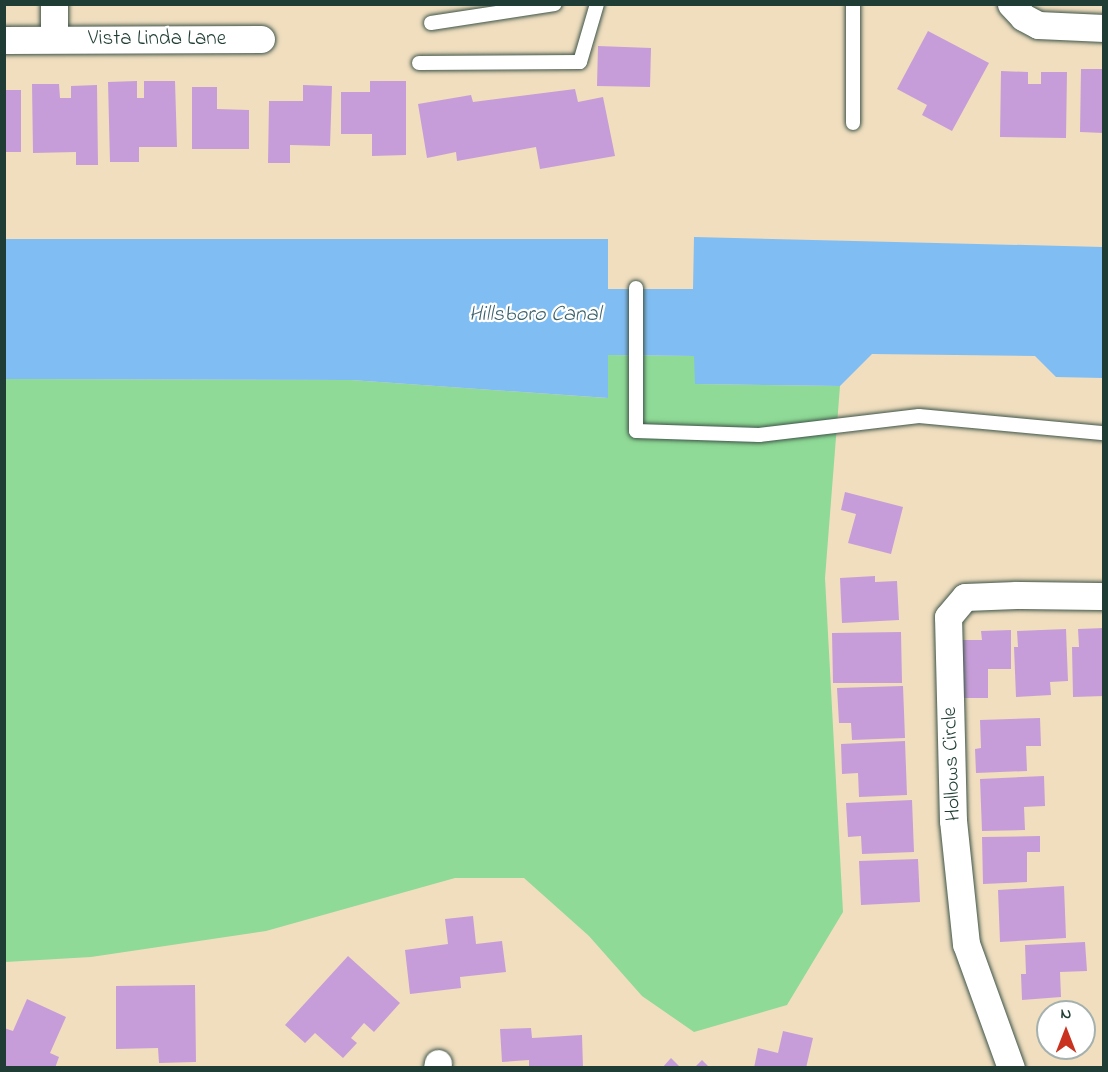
<!DOCTYPE html>
<style>
body{margin:0}
#map{position:relative;width:1108px;height:1072px;overflow:hidden;background:#f0debf;font-family:"Indie Flower",sans-serif}
div>[style]{position:absolute}
.green>*{inset:0;background:#8fda96}
.water>*{inset:0;background:#80bdf3}
.building>*{inset:0;background:#c69dd8}
.roads{filter:drop-shadow(0 0 2px #3e5549) drop-shadow(0 0 2px #3e5549)}
.service>*{height:14px;margin:-7px;padding:0 7px;transform-origin:7px;border-radius:7px;background:#fff}
.minor>*{height:27px;margin:-13.5px;padding:0 13.5px;transform-origin:13.5px;border-radius:13.5px;background:#fff}
span{translate:-50% -50%;white-space:nowrap;text-align:center;line-height:1.15;-webkit-text-stroke:4.5px #fff;paint-order:stroke}
.street-label{font-size:21px;color:#1f3d34}
.water-label{font-size:22px;color:#3c636d;font-style:italic}
.frame{position:absolute;inset:0;border:6px solid #1f3d34;pointer-events:none}
.north{position:absolute;left:1036px;top:1000px;width:60px;height:60px;box-sizing:border-box;background:#fff;border:2px solid #a5b1ae;border-radius:50%;rotate:0deg;font-size:16px;font-weight:700;line-height:24px;text-align:center;color:#1f3d34}
.north::after{content:'';display:block;margin:auto;width:21px;height:27px;background:#c8321e;clip-path:polygon(50% 0,100% 100%,50% 72%,0 100%)}
</style>
<div id="map">
<div class="green">
<div style="clip-path:polygon(608px 355px,695px 356px,695px 384px,840px 386px,825px 578px,843px 912px,787px 1005px,694px 1032px,642px 996px,589px 936px,524px 878px,455px 878px,266px 931px,91px 957px,5px 962px,5px 379px,351px 380px,607px 398px)"></div>
</div>
<div class="water">
<div style="clip-path:polygon(694px 237px,1103px 247px,1103px 378px,1056px 377px,1035px 356px,872px 354px,840px 386px,695px 384px,694px 356px,608px 355px,608px 398px,351px 380px,5px 379px,5px 239px,608px 239px,608px 289px,693px 289px)"></div>
</div>
<div class="building">
<div style="clip-path:polygon(928px 31px,989px 63px,952px 131px,922px 115px,927px 105px,897px 89px)"></div>
<div style="clip-path:polygon(598px 46px,651px 48px,650px 87px,597px 86px)"></div>
<div style="clip-path:polygon(1081px 69px,1104px 69px,1104px 133px,1080px 132px)"></div>
<div style="clip-path:polygon(1001px 71px,1028px 72px,1028px 84px,1041px 84px,1041px 72px,1067px 72px,1066px 138px,1000px 137px)"></div>
<div style="clip-path:polygon(137px 81px,137px 98px,144px 98px,144px 81px,175px 81px,177px 147px,139px 147px,139px 162px,110px 162px,108px 82px)"></div>
<div style="clip-path:polygon(370px 81px,406px 81px,406px 155px,372px 156px,372px 134px,341px 134px,341px 92px,370px 92px)"></div>
<div style="clip-path:polygon(32px 84px,59px 84px,60px 98px,71px 98px,71px 86px,97px 85px,98px 165px,76px 165px,76px 152px,33px 153px)"></div>
<div style="clip-path:polygon(303px 85px,332px 86px,330px 146px,290px 145px,290px 163px,268px 163px,269px 101px,303px 101px)"></div>
<div style="clip-path:polygon(192px 87px,217px 87px,217px 109px,249px 110px,249px 149px,192px 149px)"></div>
<div style="clip-path:polygon(575px 89px,578px 102px,603px 97px,615px 156px,540px 169px,536px 147px,457px 161px,456px 152px,427px 158px,418px 104px,471px 95px,473px 102px)"></div>
<div style="clip-path:polygon(4px 90px,21px 90px,21px 152px,4px 152px)"></div>
<div style="clip-path:polygon(845px 492px,903px 507px,891px 554px,848px 543px,856px 514px,841px 510px)"></div>
<div style="clip-path:polygon(875px 576px,875px 582px,897px 581px,899px 620px,842px 623px,840px 578px)"></div>
<div style="clip-path:polygon(1104px 628px,1104px 696px,1073px 697px,1072px 647px,1079px 647px,1078px 629px)"></div>
<div style="clip-path:polygon(1066px 629px,1068px 681px,1050px 682px,1051px 695px,1016px 697px,1014px 647px,1018px 647px,1017px 631px)"></div>
<div style="clip-path:polygon(1011px 630px,1011px 669px,988px 669px,988px 698px,958px 698px,958px 640px,982px 640px,981px 631px)"></div>
<div style="clip-path:polygon(901px 632px,902px 683px,833px 683px,832px 633px)"></div>
<div style="clip-path:polygon(903px 686px,905px 738px,852px 740px,851px 723px,839px 723px,837px 688px)"></div>
<div style="clip-path:polygon(1040px 718px,1041px 746px,1026px 746px,1027px 771px,976px 773px,975px 749px,981px 748px,980px 720px)"></div>
<div style="clip-path:polygon(905px 741px,907px 795px,859px 797px,858px 773px,842px 774px,841px 744px)"></div>
<div style="clip-path:polygon(1044px 776px,1045px 806px,1024px 807px,1025px 830px,982px 831px,980px 779px)"></div>
<div style="clip-path:polygon(912px 800px,914px 852px,862px 854px,861px 836px,848px 837px,846px 803px)"></div>
<div style="clip-path:polygon(1040px 836px,1040px 852px,1027px 852px,1027px 882px,983px 884px,982px 837px)"></div>
<div style="clip-path:polygon(918px 859px,920px 902px,861px 905px,859px 861px)"></div>
<div style="clip-path:polygon(1064px 886px,1066px 938px,1000px 942px,998px 890px)"></div>
<div style="clip-path:polygon(473px 916px,476px 944px,502px 941px,506px 972px,460px 977px,461px 988px,410px 994px,405px 950px,448px 944px,445px 919px)"></div>
<div style="clip-path:polygon(1085px 942px,1087px 971px,1060px 972px,1061px 997px,1022px 1000px,1021px 974px,1026px 974px,1025px 945px)"></div>
<div style="clip-path:polygon(348px 956px,400px 1003px,374px 1032px,364px 1023px,351px 1038px,357px 1043px,343px 1058px,315px 1033px,305px 1043px,285px 1025px)"></div>
<div style="clip-path:polygon(195px 985px,196px 1062px,159px 1063px,158px 1048px,116px 1049px,116px 986px)"></div>
<div style="clip-path:polygon(27px 999px,66px 1017px,50px 1053px,59px 1057px,55px 1068px,4px 1068px,4px 1028px,13px 1031px)"></div>
<div style="clip-path:polygon(531px 1028px,532px 1038px,582px 1035px,583px 1068px,529px 1068px,529px 1060px,502px 1062px,500px 1029px)"></div>
<div style="clip-path:polygon(783px 1031px,813px 1038px,806px 1068px,754px 1068px,758px 1048px,778px 1053px)"></div>
<div style="clip-path:polygon(671px 1058px,681px 1068px,662px 1068px)"></div>
<div style="clip-path:polygon(702px 1060px,710px 1068px,694px 1068px)"></div>
</div>
<div class="roads">
<div class="service">
<div style="left:431px;top:23px;width:125px;rotate:-8.7deg"></div>
<div style="left:419px;top:63px;width:161px;rotate:-0.4deg"></div>
<div style="left:580px;top:62px;width:60px;rotate:-73.7deg"></div>
<div style="left:853px;top:123px;width:119px;rotate:-90deg"></div>
<div style="left:636px;top:288px;width:143px;rotate:90deg"></div>
<div style="left:636px;top:431px;width:123px;rotate:1.9deg"></div>
<div style="left:759px;top:435px;width:161px;rotate:-6.8deg"></div>
<div style="left:919px;top:416px;width:186px;rotate:5.3deg"></div>
</div>
<div class="minor">
<div style="left:54px;top:4px;width:35px;rotate:90deg"></div>
<div style="left:1011px;top:4px;width:18px;rotate:47deg"></div>
<div style="left:1023px;top:17px;width:17px;rotate:28deg"></div>
<div style="left:1038px;top:25px;width:66px;rotate:2.6deg"></div>
<div style="left:4px;top:40px;width:257px;rotate:-0.2deg"></div>
<div style="left:437px;top:1068px;width:5px;rotate:-79deg"></div>
<div style="left:1011px;top:1068px;width:132px;rotate:-109.9deg"></div>
<div style="left:966px;top:944px;width:124px;rotate:-96deg"></div>
<div style="left:953px;top:821px;width:204px;rotate:-91.4deg"></div>
<div style="left:948px;top:617px;width:26px;rotate:-50deg"></div>
<div style="left:965px;top:597px;width:51px;rotate:-2.2deg"></div>
<div style="left:1016px;top:595px;width:88px;rotate:0.7deg"></div>
</div>
</div>
<div class="street-label">
<span style="left:157px;top:39px">Vista Linda Lane</span>
<span style="left:952px;top:764px;rotate:-92deg">Hollows Circle</span>
</div>
<div class="water-label">
<span style="left:535px;top:316px">Hillsboro Canal</span>
</div>
<div class="frame"></div>
<div class="north">N</div>
</div>
